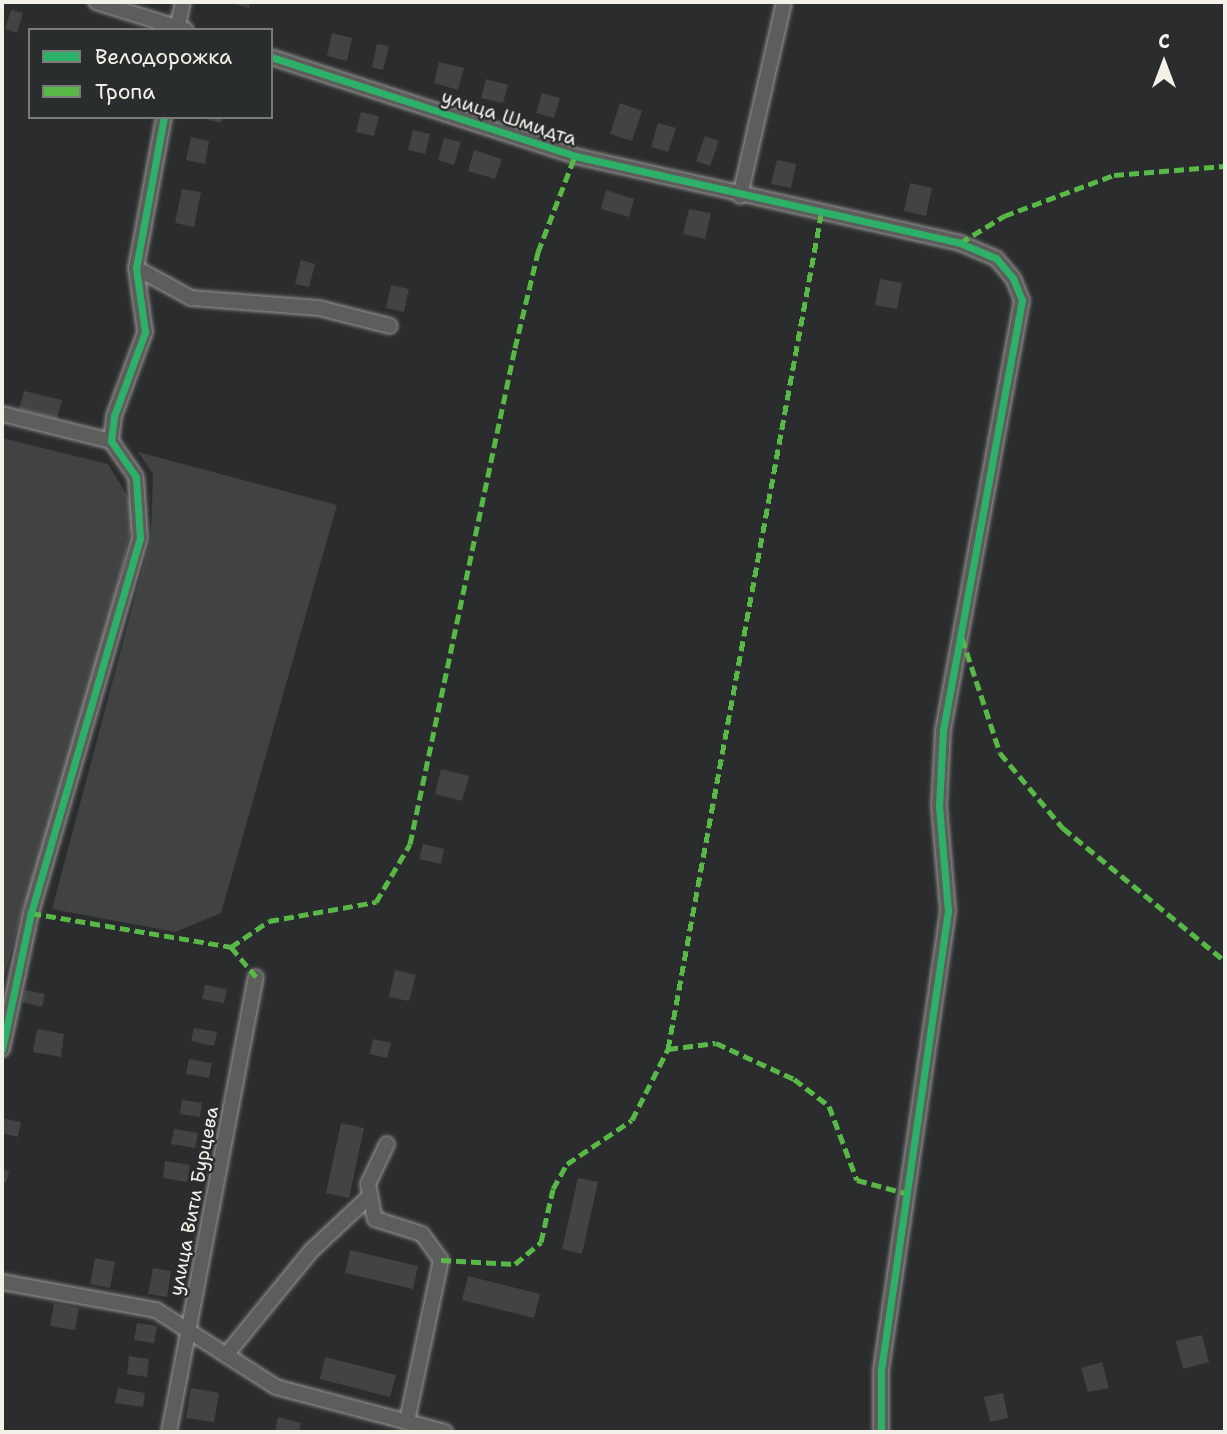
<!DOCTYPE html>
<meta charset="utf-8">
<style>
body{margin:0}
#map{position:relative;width:1227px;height:1434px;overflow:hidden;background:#2b2c2d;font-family:"Shantell Sans",sans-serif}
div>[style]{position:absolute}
.green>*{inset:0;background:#414242}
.building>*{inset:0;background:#434344}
.roads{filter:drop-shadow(0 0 2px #979796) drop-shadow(0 0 2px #979796)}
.minor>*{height:14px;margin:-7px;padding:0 7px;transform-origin:7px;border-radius:7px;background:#5d5d5c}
.quiet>*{height:5px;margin-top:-2.5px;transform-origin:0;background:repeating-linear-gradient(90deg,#58b947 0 10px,transparent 0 15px)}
.cycleway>*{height:7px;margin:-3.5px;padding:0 3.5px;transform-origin:3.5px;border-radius:3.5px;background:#2db169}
span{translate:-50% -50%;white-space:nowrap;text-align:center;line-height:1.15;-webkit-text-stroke:5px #2a2d2e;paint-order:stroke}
.street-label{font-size:19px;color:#f4f1e8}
.frame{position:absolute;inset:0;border:4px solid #f4f1e8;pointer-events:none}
.legend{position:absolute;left:28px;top:28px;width:245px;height:91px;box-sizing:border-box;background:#2a2d2e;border:2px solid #7b7b78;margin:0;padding:9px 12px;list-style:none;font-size:21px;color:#f4f1e8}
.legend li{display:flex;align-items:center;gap:14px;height:35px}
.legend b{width:35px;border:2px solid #7b7b78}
.north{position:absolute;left:1129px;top:28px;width:70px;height:70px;-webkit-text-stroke:5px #2a2d2e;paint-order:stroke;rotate:0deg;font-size:19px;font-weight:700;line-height:28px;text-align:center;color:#f4f1e8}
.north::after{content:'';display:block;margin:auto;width:24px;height:32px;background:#f4f1e8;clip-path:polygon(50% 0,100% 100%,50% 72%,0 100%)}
</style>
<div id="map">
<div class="green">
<div style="clip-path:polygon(2px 438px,108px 464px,136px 510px,39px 906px,24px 903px,2px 986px)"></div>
<div style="clip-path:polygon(138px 452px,337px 505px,221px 913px,175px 932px,52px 909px,151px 537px,153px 474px)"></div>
</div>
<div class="building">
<div style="clip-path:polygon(228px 2px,250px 2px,249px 8px)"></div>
<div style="clip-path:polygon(11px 10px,23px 13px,17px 33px,5px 29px)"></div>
<div style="clip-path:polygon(332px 33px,352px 38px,347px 61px,327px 56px)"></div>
<div style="clip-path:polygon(377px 44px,389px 46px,383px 70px,372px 67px)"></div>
<div style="clip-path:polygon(439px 62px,464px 68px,458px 90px,434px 83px)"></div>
<div style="clip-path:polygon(486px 79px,508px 85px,503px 103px,481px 98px)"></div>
<div style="clip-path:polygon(542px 93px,560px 98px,554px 118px,536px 113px)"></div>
<div style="clip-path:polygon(620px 103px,642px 111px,632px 141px,610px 134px)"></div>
<div style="clip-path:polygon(361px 112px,379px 116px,374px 136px,356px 132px)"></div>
<div style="clip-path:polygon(198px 117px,223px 117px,221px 123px)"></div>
<div style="clip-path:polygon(658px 123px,676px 128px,668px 152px,651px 147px)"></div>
<div style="clip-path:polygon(413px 130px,430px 134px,425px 154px,408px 150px)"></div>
<div style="clip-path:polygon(705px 136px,719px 141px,710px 166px,696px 161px)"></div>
<div style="clip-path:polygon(191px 137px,209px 141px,205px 164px,186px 160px)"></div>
<div style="clip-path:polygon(444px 138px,461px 142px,454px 165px,438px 160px)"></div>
<div style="clip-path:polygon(474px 150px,502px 159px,495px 179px,468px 171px)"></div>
<div style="clip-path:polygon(777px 160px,796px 164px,791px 188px,771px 184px)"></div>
<div style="clip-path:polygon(910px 183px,932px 188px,926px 216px,904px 211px)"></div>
<div style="clip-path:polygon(182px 189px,201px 192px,194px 227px,175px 223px)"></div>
<div style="clip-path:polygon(606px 190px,634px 199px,629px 217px,601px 209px)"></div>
<div style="clip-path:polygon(689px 209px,711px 213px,705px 239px,683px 234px)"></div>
<div style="clip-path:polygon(301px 260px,315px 264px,309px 287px,295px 284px)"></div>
<div style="clip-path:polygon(880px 279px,902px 283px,897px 309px,875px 305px)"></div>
<div style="clip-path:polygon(391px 285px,409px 289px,404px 312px,386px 308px)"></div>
<div style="clip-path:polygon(24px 391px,62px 400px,57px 419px,19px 409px)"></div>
<div style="clip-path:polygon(441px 769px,469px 776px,462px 801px,435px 794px)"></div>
<div style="clip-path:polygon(423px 844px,444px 849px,441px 864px,419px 859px)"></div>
<div style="clip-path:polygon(395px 970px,416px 975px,409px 1001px,389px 997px)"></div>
<div style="clip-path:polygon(205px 985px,227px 989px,224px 1003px,202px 999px)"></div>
<div style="clip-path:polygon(25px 990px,45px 994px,42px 1007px,22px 1002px)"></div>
<div style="clip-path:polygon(194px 1028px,217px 1032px,214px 1046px,191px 1041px)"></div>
<div style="clip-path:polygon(37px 1029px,64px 1034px,61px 1057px,33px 1052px)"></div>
<div style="clip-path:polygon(373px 1039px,391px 1043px,387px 1058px,370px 1054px)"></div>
<div style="clip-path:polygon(189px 1059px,212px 1063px,209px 1078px,186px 1074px)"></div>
<div style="clip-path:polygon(182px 1100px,202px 1103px,200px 1117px,180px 1114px)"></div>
<div style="clip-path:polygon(2px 1118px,21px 1122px,18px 1137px,2px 1133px)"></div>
<div style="clip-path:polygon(341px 1123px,364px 1128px,349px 1198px,326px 1193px)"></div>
<div style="clip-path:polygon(174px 1129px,198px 1133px,195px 1148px,171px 1144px)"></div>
<div style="clip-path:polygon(165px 1161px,190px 1165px,187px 1182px,163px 1178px)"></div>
<div style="clip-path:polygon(2px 1169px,9px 1171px,6px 1183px,2px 1182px)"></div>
<div style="clip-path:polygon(578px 1178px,598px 1182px,582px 1254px,562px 1249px)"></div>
<div style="clip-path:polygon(350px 1250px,418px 1266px,413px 1289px,345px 1273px)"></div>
<div style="clip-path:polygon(95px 1258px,115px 1262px,110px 1288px,90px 1284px)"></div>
<div style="clip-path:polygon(153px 1268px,171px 1271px,167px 1297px,148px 1294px)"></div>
<div style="clip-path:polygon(468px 1276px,540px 1294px,534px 1318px,462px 1300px)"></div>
<div style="clip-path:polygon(54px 1303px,79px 1308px,75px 1330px,50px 1326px)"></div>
<div style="clip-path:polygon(137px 1323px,157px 1326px,154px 1343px,134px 1340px)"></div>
<div style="clip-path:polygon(1202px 1335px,1209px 1362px,1183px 1369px,1176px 1341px)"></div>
<div style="clip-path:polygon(129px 1356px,149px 1359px,147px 1377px,127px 1374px)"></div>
<div style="clip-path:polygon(325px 1357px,396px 1375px,390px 1397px,320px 1379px)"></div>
<div style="clip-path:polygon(1102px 1362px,1109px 1388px,1088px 1392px,1081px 1368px)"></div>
<div style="clip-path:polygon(118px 1388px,145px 1393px,143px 1407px,115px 1403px)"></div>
<div style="clip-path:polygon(191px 1388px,219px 1393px,214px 1422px,186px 1418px)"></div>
<div style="clip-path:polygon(1003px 1393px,1008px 1418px,990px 1422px,984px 1397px)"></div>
<div style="clip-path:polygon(278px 1417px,301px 1423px,299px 1432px,275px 1432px)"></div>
</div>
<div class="roads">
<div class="minor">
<div style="left:96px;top:2px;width:94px;rotate:17.3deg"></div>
<div style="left:177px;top:30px;width:29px;rotate:-78deg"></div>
<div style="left:271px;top:57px;width:320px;rotate:18deg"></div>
<div style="left:575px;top:156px;width:395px;rotate:12.7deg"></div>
<div style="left:960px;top:243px;width:39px;rotate:23deg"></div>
<div style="left:996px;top:258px;width:26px;rotate:50deg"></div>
<div style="left:1013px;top:278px;width:24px;rotate:68deg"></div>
<div style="left:1022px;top:300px;width:437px;rotate:100.4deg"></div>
<div style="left:943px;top:730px;width:76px;rotate:93deg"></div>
<div style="left:939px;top:806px;width:105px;rotate:85.1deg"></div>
<div style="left:948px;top:911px;width:466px;rotate:98.3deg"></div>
<div style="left:881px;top:1372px;width:60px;rotate:90deg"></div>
<div style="left:740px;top:196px;width:199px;rotate:-77.2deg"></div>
<div style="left:136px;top:268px;width:63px;rotate:28.6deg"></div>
<div style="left:191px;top:298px;width:128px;rotate:4.5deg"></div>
<div style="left:319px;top:308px;width:73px;rotate:14.2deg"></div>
<div style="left:2px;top:414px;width:112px;rotate:13.9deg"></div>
<div style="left:2px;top:1049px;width:139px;rotate:-78deg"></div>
<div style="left:31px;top:913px;width:391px;rotate:-73.8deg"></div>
<div style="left:140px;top:538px;width:61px;rotate:-93.8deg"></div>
<div style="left:136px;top:477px;width:44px;rotate:-124.8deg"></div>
<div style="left:111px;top:441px;width:25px;rotate:-83deg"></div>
<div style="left:114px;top:416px;width:90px;rotate:-69.7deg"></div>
<div style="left:145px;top:332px;width:65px;rotate:-98deg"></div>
<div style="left:136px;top:268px;width:154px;rotate:-79.5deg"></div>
<div style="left:387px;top:1144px;width:44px;rotate:115.4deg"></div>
<div style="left:368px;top:1184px;width:36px;rotate:79deg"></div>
<div style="left:375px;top:1219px;width:49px;rotate:17.7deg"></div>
<div style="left:422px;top:1234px;width:32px;rotate:54deg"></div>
<div style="left:441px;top:1260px;width:166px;rotate:101.9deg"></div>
<div style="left:2px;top:1282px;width:157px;rotate:10.3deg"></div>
<div style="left:156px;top:1310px;width:143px;rotate:32.7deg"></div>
<div style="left:276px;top:1387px;width:175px;rotate:14.9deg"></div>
<div style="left:226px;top:1355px;width:136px;rotate:-50.7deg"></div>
<div style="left:312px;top:1250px;width:79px;rotate:-43deg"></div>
<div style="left:169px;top:1432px;width:463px;rotate:-79.2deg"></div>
</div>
</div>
<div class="quiet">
<div style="left:960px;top:243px;width:52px;rotate:-31.5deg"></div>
<div style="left:1004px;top:216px;width:117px;rotate:-20.4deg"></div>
<div style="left:1114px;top:175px;width:111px;rotate:-4.6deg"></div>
<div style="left:962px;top:638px;width:121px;rotate:71.7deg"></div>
<div style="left:1000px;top:753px;width:98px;rotate:50deg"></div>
<div style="left:1063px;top:828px;width:210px;rotate:39.4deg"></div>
<div style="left:31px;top:913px;width:203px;rotate:9.6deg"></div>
<div style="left:231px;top:947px;width:39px;rotate:50deg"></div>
<div style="left:231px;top:947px;width:46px;rotate:-34.4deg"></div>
<div style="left:269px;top:921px;width:109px;rotate:-10.1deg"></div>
<div style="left:376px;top:902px;width:67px;rotate:-59.6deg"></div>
<div style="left:410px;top:844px;width:507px;rotate:-78.05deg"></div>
<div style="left:515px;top:348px;width:99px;rotate:-76.5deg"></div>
<div style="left:538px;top:252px;width:103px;rotate:-68.9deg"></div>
<div style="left:668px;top:1049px;width:48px;rotate:-7.1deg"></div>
<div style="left:716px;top:1043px;width:86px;rotate:24.8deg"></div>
<div style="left:794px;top:1079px;width:44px;rotate:37.6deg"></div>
<div style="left:829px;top:1106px;width:79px;rotate:69.3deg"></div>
<div style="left:857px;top:1180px;width:54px;rotate:15.1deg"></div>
<div style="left:441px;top:1260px;width:74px;rotate:3.1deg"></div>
<div style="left:515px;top:1264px;width:34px;rotate:-40deg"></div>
<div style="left:541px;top:1242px;width:54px;rotate:-77.2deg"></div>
<div style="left:553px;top:1189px;width:29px;rotate:-61deg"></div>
<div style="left:567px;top:1164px;width:78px;rotate:-34.1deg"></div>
<div style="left:632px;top:1120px;width:80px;rotate:-63.1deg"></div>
<div style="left:668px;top:1049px;width:848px;rotate:-79.6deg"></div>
</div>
<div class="cycleway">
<div style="left:271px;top:57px;width:320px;rotate:18deg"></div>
<div style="left:575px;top:156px;width:395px;rotate:12.7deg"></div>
<div style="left:960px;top:243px;width:39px;rotate:23deg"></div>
<div style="left:996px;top:258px;width:26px;rotate:50deg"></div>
<div style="left:1013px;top:278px;width:24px;rotate:68deg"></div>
<div style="left:1022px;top:300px;width:437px;rotate:100.4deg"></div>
<div style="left:943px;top:730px;width:76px;rotate:93deg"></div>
<div style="left:939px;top:806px;width:105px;rotate:85.1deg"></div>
<div style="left:948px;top:911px;width:466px;rotate:98.3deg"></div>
<div style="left:881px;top:1372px;width:60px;rotate:90deg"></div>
<div style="left:2px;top:1049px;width:139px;rotate:-78deg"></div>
<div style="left:31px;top:913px;width:391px;rotate:-73.8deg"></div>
<div style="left:140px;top:538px;width:61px;rotate:-93.8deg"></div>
<div style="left:136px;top:477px;width:44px;rotate:-124.8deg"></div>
<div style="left:111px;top:441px;width:25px;rotate:-83deg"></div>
<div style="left:114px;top:416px;width:90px;rotate:-69.7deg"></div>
<div style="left:145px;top:332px;width:65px;rotate:-98deg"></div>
<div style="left:136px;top:268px;width:154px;rotate:-79.5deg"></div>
</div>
<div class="street-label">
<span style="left:509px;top:118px;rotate:18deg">улица Шмидта</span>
<span style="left:194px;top:1201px;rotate:-79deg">улица Вити Бурцева</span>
</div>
<div class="frame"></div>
<ul class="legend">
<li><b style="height:9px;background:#2db169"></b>Велодорожка</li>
<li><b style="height:9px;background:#58b947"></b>Тропа</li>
</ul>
<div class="north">С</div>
</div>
